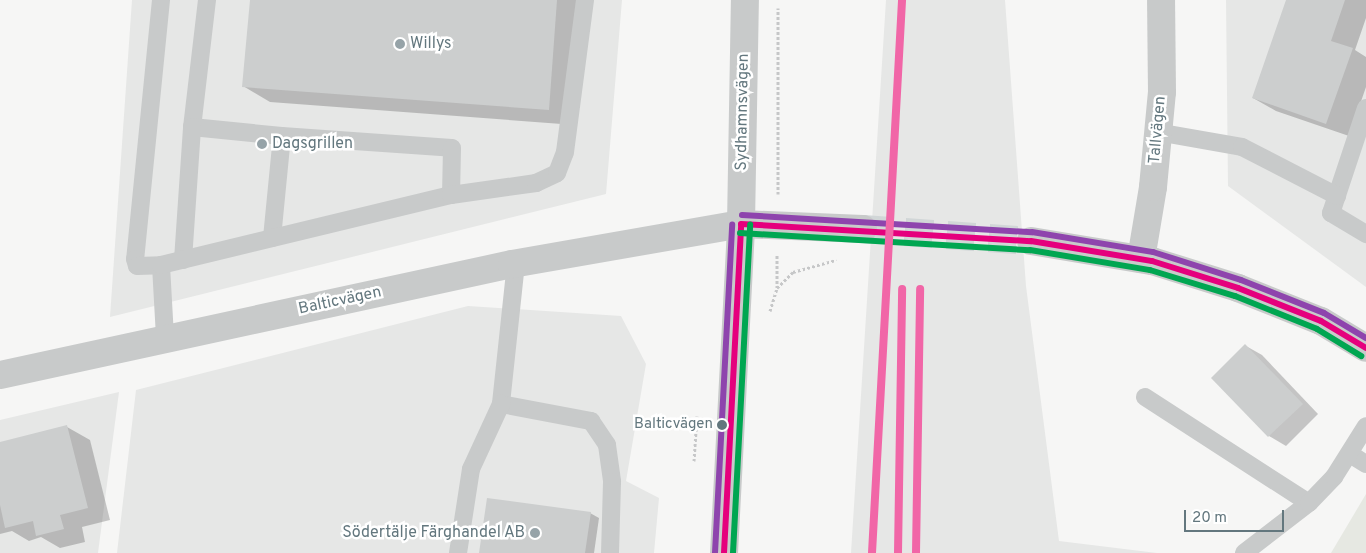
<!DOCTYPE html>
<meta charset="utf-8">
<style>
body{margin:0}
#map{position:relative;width:1366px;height:553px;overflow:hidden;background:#f6f6f5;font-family:Overpass,sans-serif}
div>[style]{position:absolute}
.built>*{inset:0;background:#e6e7e6}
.green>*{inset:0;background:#e6e8e2}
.shadow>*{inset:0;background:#0003}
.building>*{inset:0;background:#cccece}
.street-tunnel>*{height:28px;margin-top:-14px;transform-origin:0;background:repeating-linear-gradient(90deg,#d1d6d7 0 28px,transparent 0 42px)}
.path>*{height:3px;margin-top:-1.5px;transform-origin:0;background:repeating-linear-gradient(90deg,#c6c7c8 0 2.5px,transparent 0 5px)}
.lane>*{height:18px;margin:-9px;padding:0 9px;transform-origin:9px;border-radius:9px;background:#c8caca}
.street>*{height:28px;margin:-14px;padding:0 14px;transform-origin:14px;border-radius:14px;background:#c8caca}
.bus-1>*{height:6px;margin:-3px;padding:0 3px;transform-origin:3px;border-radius:3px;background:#e5007d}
.bus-2>*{height:6px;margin:-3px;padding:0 3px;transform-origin:3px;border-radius:3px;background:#00a651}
.bus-3>*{height:6px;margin:-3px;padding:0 3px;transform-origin:3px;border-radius:3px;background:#8e44ad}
.rail-1>*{height:8px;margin:-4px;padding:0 4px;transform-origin:4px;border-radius:4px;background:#f166a7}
.rail-2>*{height:8px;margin:-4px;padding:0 4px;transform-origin:4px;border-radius:4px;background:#f166a7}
.rail-3>*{height:8px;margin:-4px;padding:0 4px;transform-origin:4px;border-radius:4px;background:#f166a7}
.dots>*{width:14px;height:14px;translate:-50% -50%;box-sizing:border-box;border:2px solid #fff;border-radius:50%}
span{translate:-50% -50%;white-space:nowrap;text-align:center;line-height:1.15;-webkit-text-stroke:5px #fff;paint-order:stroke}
.bus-label{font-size:15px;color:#63777e}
.right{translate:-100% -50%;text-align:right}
.poi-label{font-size:16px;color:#63777e}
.left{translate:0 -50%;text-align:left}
.street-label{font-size:16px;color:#63777e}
.scale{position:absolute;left:1184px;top:510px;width:100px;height:22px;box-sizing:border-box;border:2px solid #63777e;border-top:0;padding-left:6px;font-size:15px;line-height:18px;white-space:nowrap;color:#63777e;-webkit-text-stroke:4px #fff;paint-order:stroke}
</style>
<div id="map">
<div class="built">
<div style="clip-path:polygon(132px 0,622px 0,606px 194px,110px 317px)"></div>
<div style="clip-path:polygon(886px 0,1005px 0,1026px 286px,1059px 541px,1157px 553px,851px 553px)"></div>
<div style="clip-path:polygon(1226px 0,1366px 0,1366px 287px,1228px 186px)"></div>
<div style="clip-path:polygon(468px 306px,621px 316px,646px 364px,626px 481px,659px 498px,654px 553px,117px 553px,136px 390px)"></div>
<div style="clip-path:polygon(119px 392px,98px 553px,0 553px,0 420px)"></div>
</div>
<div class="green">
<div style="clip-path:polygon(1366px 494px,1366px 553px,1331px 553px)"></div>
</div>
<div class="shadow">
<div style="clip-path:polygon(251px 0,585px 0,575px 125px,270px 102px,243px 86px)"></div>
<div style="clip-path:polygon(1287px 0,1366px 0,1366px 18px,1355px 50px,1366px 57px,1366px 87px,1349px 136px,1276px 111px,1253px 98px)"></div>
<div style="clip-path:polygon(1246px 346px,1262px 355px,1318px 414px,1286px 446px,1269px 436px,1213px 378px)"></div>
<div style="clip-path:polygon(67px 427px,90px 440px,110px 520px,82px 527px,85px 542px,60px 548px,41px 537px,29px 541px,12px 531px,0 534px,0 443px)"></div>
<div style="clip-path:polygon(590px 513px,599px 518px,594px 553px,481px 553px)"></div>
</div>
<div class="building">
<div style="clip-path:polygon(250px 0,557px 0,549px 110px,242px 87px)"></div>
<div style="clip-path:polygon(1286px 0,1345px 0,1331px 41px,1353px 48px,1326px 124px,1252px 98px)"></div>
<div style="clip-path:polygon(1245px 344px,1303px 404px,1268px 437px,1211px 378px)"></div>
<div style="clip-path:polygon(67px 425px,88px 508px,60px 515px,64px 529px,36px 536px,33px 521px,5px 528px,0 505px,0 442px)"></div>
<div style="clip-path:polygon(487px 498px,591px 512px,585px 553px,479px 553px)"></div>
</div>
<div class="street-tunnel">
<div style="left:863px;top:229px;width:168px;rotate:4.1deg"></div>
</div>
<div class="path">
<div style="left:778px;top:194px;width:186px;rotate:-90deg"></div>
<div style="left:777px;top:288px;width:33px;rotate:-90deg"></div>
<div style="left:770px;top:311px;width:24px;rotate:-73deg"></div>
<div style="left:777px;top:288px;width:23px;rotate:-45deg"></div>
<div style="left:793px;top:272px;width:45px;rotate:-15.6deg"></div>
<div style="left:694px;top:461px;width:45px;rotate:-86.2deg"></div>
</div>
<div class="lane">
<div style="left:161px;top:0;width:260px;rotate:95.7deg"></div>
<div style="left:135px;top:259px;width:7px;rotate:74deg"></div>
<div style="left:137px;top:266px;width:24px;rotate:-2deg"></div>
<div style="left:207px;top:0;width:128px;rotate:96.7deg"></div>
<div style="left:192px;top:127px;width:90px;rotate:5.7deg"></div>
<div style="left:1366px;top:108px;width:111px;rotate:108.4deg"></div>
<div style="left:1331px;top:213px;width:41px;rotate:31deg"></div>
<div style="left:1157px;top:132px;width:86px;rotate:10deg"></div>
<div style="left:1242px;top:147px;width:107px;rotate:27.3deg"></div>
<div style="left:272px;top:238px;width:102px;rotate:-84.4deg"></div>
<div style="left:282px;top:136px;width:170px;rotate:4deg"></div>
<div style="left:452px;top:148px;width:47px;rotate:91.2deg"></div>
<div style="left:183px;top:260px;width:133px;rotate:-86.1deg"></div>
<div style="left:516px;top:263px;width:142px;rotate:96.1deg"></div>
<div style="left:501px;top:404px;width:92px;rotate:10.7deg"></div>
<div style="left:591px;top:421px;width:29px;rotate:56deg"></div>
<div style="left:607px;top:445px;width:37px;rotate:82deg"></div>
<div style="left:612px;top:482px;width:71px;rotate:91.6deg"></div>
<div style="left:165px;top:337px;width:72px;rotate:-93.2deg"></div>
<div style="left:161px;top:265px;width:298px;rotate:-13.6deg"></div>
<div style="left:451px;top:195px;width:86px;rotate:-8deg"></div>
<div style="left:536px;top:183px;width:23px;rotate:-25deg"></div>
<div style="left:557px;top:173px;width:22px;rotate:-69deg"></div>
<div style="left:565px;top:152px;width:153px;rotate:-82.5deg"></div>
<div style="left:1145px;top:397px;width:195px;rotate:32.9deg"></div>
<div style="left:1350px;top:454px;width:19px;rotate:32deg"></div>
<div style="left:458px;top:553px;width:85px;rotate:-81.2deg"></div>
<div style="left:471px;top:469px;width:72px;rotate:-65.2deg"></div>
<div style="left:1244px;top:553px;width:82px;rotate:-37.6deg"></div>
<div style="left:1309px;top:503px;width:36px;rotate:-46deg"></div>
<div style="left:1334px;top:477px;width:60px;rotate:-57.9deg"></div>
</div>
<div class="street">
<div style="left:1031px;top:241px;width:123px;rotate:9.4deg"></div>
<div style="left:1152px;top:261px;width:90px;rotate:17.4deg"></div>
<div style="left:1238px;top:288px;width:89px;rotate:21.7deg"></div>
<div style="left:1321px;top:321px;width:52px;rotate:31deg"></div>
<div style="left:1141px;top:259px;width:73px;rotate:-80.5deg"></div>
<div style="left:1153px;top:187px;width:95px;rotate:-84.6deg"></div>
<div style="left:1162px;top:92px;width:92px;rotate:-90.6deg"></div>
<div style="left:0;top:375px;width:524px;rotate:-12.23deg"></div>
<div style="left:512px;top:264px;width:232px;rotate:-9.9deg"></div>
<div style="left:741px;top:224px;width:122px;rotate:2.3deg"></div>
<div style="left:724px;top:553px;width:329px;rotate:-87deg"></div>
<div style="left:741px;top:224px;width:224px;rotate:-89deg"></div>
</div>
<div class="bus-1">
<div style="left:741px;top:224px;width:290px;rotate:3.4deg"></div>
<div style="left:1031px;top:241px;width:123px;rotate:9.4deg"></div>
<div style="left:1152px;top:261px;width:90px;rotate:17.4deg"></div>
<div style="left:1238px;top:288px;width:89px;rotate:21.7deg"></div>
<div style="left:1321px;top:321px;width:52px;rotate:31deg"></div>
<div style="left:724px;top:553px;width:329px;rotate:-87deg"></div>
</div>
<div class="bus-2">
<div style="left:740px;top:233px;width:290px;rotate:3.4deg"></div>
<div style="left:1030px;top:250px;width:122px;rotate:9.5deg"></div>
<div style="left:1150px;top:270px;width:89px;rotate:17deg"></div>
<div style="left:1235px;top:296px;width:88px;rotate:21.9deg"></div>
<div style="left:1317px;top:329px;width:52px;rotate:31.5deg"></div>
<div style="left:733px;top:553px;width:329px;rotate:-87deg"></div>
</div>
<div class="bus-3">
<div style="left:742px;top:215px;width:290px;rotate:3.4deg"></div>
<div style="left:1032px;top:232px;width:123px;rotate:9.4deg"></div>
<div style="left:1153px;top:252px;width:92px;rotate:17.7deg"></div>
<div style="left:1241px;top:280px;width:89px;rotate:21.7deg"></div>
<div style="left:1324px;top:313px;width:49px;rotate:30.8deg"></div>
<div style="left:715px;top:553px;width:329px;rotate:-87deg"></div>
</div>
<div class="rail-1">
<div style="left:872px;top:553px;width:554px;rotate:-86.89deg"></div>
</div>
<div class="rail-2">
<div style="left:916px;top:553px;width:264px;rotate:-89.1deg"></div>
</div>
<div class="rail-3">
<div style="left:898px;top:553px;width:264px;rotate:-89.1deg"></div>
</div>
<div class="dots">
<div style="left:400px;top:44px;background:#96a3a8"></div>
<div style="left:262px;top:144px;background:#96a3a8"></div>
<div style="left:722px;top:425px;background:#63777e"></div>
<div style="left:535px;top:533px;background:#96a3a8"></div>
</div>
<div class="bus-label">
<span class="right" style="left:713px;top:425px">Balticvägen</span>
</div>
<div class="poi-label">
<span class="left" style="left:410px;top:44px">Willys</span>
<span class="left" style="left:272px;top:144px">Dagsgrillen</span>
<span class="right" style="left:525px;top:533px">Södertälje Färghandel AB</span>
</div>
<div class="street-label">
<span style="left:743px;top:112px;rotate:-89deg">Sydhamnsvägen</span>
<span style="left:1158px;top:130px;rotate:-85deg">Tallvägen</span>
<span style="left:340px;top:301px;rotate:-12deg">Balticvägen</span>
</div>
<div class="scale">20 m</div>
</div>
